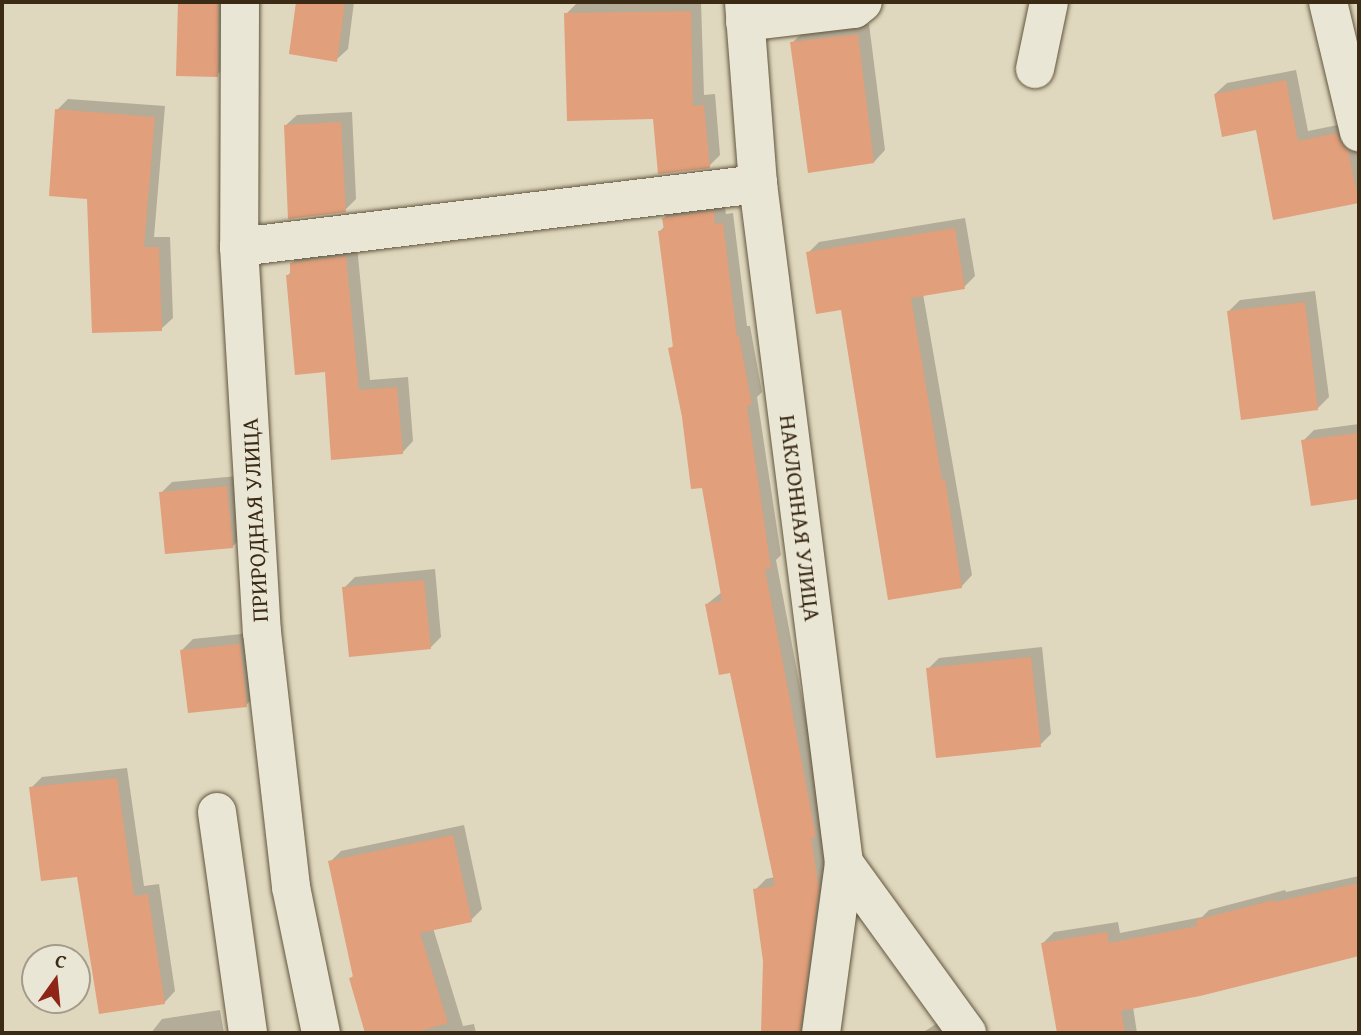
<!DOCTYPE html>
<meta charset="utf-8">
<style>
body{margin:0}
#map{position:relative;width:1361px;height:1035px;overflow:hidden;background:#dfd8be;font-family:"Gentium Book Plus",serif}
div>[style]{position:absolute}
.shadow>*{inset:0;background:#0003}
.building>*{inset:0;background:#e19f7b}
.roads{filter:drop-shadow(0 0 2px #64563e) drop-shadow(0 0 2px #64563e)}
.minor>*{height:38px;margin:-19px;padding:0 19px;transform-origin:19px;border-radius:19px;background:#eae6d5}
span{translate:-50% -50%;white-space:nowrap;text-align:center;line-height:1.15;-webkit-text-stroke:5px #eae6d5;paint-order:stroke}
.street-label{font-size:23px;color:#3b2a14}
.frame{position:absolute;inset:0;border:4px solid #3b2a14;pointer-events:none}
.north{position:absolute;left:21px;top:944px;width:70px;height:70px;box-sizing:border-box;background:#eae6d5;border:2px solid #a49b88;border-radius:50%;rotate:15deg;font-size:19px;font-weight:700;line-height:28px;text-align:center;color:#3b2a14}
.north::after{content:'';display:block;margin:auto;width:24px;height:32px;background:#8f2418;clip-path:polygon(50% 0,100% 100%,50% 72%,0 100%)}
</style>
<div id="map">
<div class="shadow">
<div style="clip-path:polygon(179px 2px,229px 2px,228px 64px,217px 75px,177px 74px)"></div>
<div style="clip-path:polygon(298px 2px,354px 2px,348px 49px,336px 60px,291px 53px)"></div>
<div style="clip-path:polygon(631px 2px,701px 2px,704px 95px,715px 94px,720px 155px,709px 166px,654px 118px,566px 14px,577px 3px)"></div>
<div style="clip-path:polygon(869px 24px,885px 150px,874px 162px,792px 43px,803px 32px)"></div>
<div style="clip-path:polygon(1296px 70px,1308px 131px,1348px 123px,1359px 139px,1358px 201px,1215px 94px,1227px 83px)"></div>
<div style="clip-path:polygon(68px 99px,165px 106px,154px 237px,170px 237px,173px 318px,161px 329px,88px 197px,57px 110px)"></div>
<div style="clip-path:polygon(352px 112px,356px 199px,345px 210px,285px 126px,297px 115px)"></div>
<div style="clip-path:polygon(724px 201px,726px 214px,733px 213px,747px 326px,750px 326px,762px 392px,757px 397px,781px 555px,776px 560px,826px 824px,829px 876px,809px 1033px,763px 1033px,764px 960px,755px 890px,766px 879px,775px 877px,731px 671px,707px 604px,722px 592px,703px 486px,670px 349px,674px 345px,660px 231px,665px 226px,664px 218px,675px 207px)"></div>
<div style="clip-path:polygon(965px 218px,975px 276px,964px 287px,923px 294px,972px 575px,961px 587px,843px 308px,808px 253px,819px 242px)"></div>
<div style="clip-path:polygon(357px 246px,370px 380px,408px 377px,413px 441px,402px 453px,326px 371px,287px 276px,292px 271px,291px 264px,303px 252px)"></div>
<div style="clip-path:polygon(1315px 291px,1329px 397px,1318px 408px,1229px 311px,1240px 300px)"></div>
<div style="clip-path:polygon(1359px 424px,1359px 498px,1312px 504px,1303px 441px,1314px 430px)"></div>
<div style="clip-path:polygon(238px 476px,243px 536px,232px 547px,161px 493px,172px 482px)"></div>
<div style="clip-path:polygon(435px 569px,441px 637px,430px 648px,344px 588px,355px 577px)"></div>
<div style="clip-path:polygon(251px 633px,258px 694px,246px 705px,182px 650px,193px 639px)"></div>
<div style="clip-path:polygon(1042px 647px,1051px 734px,1040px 745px,928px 669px,939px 658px)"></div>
<div style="clip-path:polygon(127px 768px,144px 886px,159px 884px,175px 991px,164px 1003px,79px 875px,31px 788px,42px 777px)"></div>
<div style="clip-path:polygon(464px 825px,482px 909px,471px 920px,433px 928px,463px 1026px,474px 1024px,476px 1033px,367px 1033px,350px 979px,354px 975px,330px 862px,341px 851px)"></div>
<div style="clip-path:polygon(1359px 876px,1359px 955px,1133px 1007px,1137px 1033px,1059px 1033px,1043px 943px,1054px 932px,1118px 922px,1120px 933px,1202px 917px,1209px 910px,1285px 890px,1286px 892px)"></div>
<div style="clip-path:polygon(220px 1010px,224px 1033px,151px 1033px,162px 1019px)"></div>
<div style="clip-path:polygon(947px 1017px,959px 1033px,922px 1033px)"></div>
</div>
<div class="building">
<div style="clip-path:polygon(178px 2px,218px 2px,218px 77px,176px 76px)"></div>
<div style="clip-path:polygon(296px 2px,345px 2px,337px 62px,289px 54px)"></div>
<div style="clip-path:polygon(691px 11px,693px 106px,704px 105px,710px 168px,658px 174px,653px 119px,567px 121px,564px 13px)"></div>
<div style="clip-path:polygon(858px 34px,874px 163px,808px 173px,790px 42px)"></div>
<div style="clip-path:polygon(1286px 80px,1298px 141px,1337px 133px,1343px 146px,1348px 150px,1359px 203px,1273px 220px,1256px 130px,1222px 137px,1214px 94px)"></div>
<div style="clip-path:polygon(55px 109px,155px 117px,144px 247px,159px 247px,162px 331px,92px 333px,87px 199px,49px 196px)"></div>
<div style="clip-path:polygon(341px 122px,346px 212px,288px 219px,284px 125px)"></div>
<div style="clip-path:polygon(714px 211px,715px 224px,723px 223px,737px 336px,739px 336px,752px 405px,747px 406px,771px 568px,765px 569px,816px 837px,811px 838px,819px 888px,800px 1033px,761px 1033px,763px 961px,753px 889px,775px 886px,730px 673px,719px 675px,705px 604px,722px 601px,702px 488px,691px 489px,682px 417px,668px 348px,673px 347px,658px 231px,664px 230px,662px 218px)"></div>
<div style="clip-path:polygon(955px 228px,965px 289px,911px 298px,942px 480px,945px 479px,962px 588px,888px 600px,841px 310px,816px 314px,806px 252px)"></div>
<div style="clip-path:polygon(346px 256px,359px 390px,397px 387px,403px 454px,331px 460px,325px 372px,295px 375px,286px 275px,290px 275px,290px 263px)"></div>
<div style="clip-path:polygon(1305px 302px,1318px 410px,1241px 420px,1227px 311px)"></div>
<div style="clip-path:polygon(1359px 433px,1359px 499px,1311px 506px,1301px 440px)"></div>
<div style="clip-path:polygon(227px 486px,233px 548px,165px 554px,159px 492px)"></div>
<div style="clip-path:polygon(424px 580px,431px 649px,349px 657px,342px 587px)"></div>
<div style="clip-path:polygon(240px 644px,247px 707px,188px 713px,180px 650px)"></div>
<div style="clip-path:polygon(1031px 657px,1041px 747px,936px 758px,926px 668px)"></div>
<div style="clip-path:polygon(117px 778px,134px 896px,148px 894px,165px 1004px,99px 1014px,77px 877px,41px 881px,29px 787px)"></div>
<div style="clip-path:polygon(453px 835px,472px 922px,420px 933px,448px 1023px,414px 1033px,365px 1033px,349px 978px,353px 977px,328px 861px)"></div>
<div style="clip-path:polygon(1359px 883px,1359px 956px,1200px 996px,1121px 1011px,1125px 1033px,1057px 1033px,1041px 943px,1107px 932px,1109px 943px,1197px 926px,1196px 920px,1274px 900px,1275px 902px)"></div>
</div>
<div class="roads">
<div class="minor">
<div style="left:240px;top:2px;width:245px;rotate:90.2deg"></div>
<div style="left:239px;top:247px;width:386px;rotate:86.6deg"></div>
<div style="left:262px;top:632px;width:257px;rotate:83.5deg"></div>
<div style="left:291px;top:887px;width:149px;rotate:78.4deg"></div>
<div style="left:744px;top:2px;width:183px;rotate:85.6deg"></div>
<div style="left:758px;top:184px;width:684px;rotate:82.78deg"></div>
<div style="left:844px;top:863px;width:172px;rotate:97.7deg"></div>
<div style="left:1328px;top:2px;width:134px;rotate:76.6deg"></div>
<div style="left:745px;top:22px;width:110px;rotate:-6.8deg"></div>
<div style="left:854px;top:9px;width:11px;rotate:-38deg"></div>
<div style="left:1035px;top:69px;width:68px;rotate:-78.2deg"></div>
<div style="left:239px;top:247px;width:523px;rotate:-6.92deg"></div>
<div style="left:217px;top:812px;width:223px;rotate:82deg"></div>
<div style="left:844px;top:863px;width:210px;rotate:54.1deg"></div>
</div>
</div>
<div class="street-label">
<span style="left:800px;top:518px;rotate:83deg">НАКЛОННАЯ УЛИЦА</span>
<span style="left:255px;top:520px;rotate:-93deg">ПРИРОДНАЯ УЛИЦА</span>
</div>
<div class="frame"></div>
<div class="north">С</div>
</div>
